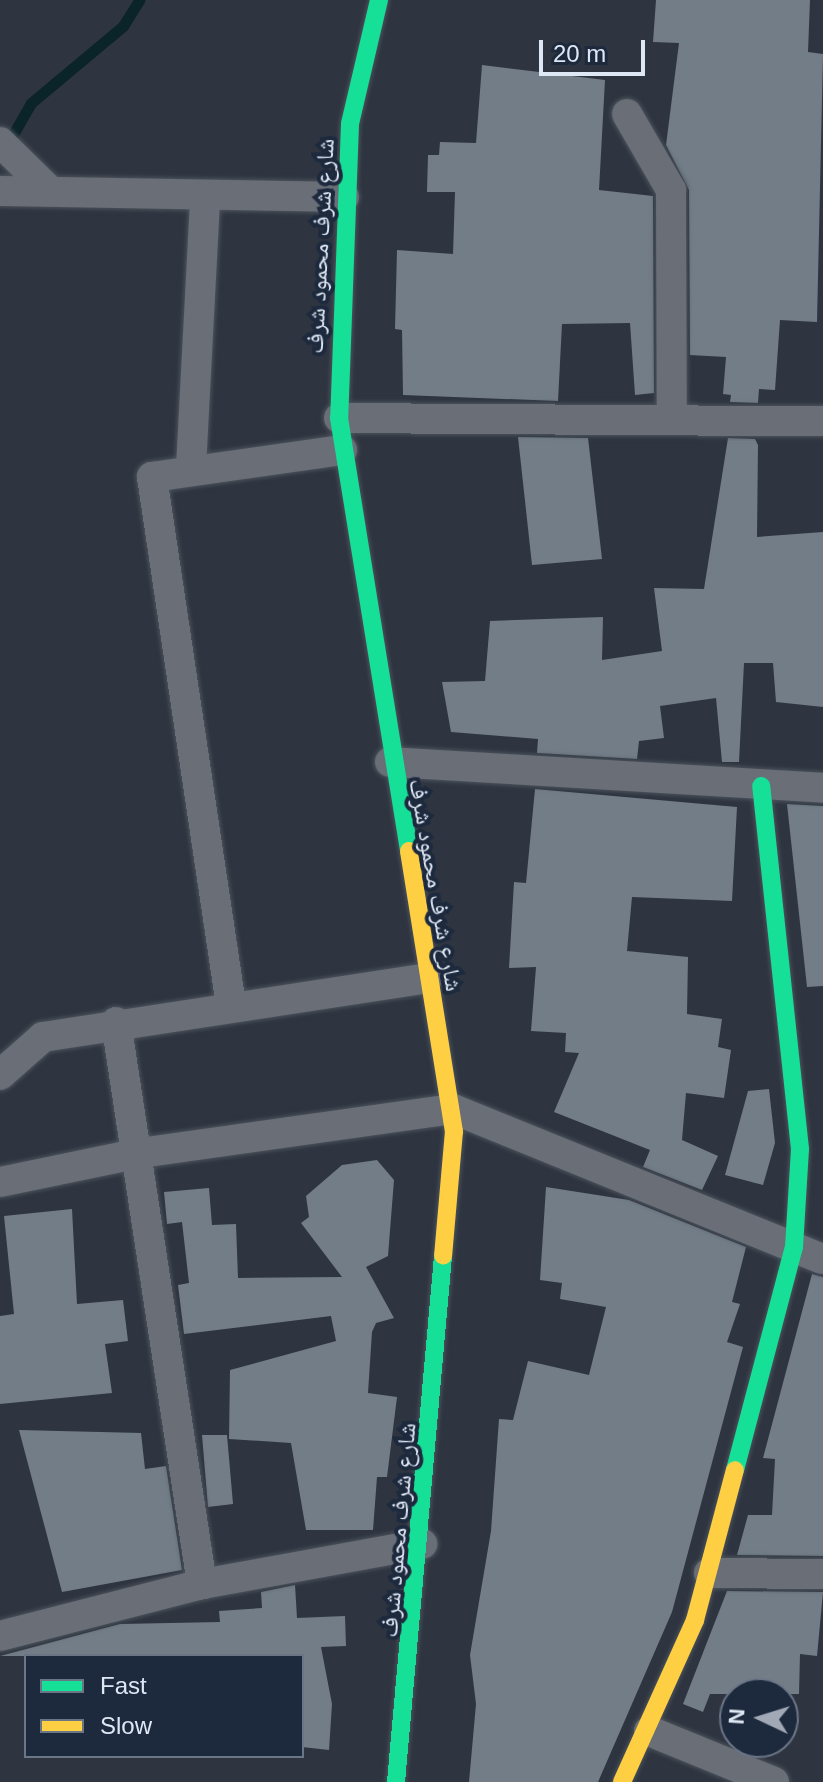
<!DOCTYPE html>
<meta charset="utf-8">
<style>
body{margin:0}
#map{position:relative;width:823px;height:1782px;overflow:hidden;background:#2e3540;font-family:Helvetica,"Noto Naskh Arabic",sans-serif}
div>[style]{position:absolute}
.stream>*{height:11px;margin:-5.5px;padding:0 5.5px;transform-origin:5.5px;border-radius:5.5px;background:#0b242a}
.building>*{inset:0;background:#727d88}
.roads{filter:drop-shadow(0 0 2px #4b525b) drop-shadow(0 0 2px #4b525b)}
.street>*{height:30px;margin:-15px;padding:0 15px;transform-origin:15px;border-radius:15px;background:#696e77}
.fast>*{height:18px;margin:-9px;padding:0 9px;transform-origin:9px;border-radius:9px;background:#16e098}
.slow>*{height:18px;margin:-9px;padding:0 9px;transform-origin:9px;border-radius:9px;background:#ffcf43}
span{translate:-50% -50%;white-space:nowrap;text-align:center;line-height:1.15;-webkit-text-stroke:8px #1d293d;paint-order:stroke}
.street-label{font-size:24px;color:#dee7f4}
.legend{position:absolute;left:24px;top:1654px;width:280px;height:104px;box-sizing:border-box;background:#1d293d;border:2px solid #6a7586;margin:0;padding:10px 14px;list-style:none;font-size:24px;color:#dee7f4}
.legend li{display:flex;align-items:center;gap:16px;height:40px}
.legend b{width:40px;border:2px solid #6a7586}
.north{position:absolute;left:719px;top:1678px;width:80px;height:80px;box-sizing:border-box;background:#1d293d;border:2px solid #6a7586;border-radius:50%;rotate:274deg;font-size:22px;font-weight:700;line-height:32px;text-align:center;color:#dee7f4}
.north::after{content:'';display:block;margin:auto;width:28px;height:36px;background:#a0a9b5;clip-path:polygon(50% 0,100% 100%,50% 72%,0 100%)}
.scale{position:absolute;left:539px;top:40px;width:106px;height:36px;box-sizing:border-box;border:4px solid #dee7f4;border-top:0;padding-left:10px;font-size:24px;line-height:28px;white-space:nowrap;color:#dee7f4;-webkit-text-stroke:6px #1d293d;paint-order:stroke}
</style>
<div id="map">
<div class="stream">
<div style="left:11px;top:138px;width:40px;rotate:-60.3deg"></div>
<div style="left:31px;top:103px;width:120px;rotate:-39.9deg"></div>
<div style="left:123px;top:26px;width:31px;rotate:-58deg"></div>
</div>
<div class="building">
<div style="clip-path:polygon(656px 0,810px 0,808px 52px,823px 54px,817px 322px,780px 320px,775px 390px,759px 389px,758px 403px,730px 402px,731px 395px,723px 394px,726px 357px,690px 355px,689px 190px,666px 145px,679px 43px,653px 42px)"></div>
<div style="clip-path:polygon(482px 65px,605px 80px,599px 190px,653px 196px,654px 393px,635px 395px,630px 323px,562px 324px,558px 401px,403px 395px,402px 330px,395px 329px,397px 250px,453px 254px,455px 192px,427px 192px,428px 155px,439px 155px,440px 142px,476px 143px)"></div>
<div style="clip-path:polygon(518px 437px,588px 438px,602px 559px,532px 565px)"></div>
<div style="clip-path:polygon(728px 438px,755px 439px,758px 445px,757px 537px,823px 532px,823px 707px,776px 702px,773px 663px,744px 663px,739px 762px,722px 762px,716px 698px,660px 706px,664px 738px,639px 741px,637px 759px,537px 753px,538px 739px,451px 732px,442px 682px,485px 681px,490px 621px,603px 617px,602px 660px,662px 651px,654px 588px,704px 589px)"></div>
<div style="clip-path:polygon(535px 789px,737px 807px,732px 901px,632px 897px,627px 951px,688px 957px,687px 1014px,722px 1019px,718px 1047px,731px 1050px,724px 1098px,686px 1093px,682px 1140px,718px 1156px,702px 1190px,643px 1167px,650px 1150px,554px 1112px,579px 1053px,565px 1052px,566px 1033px,531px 1031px,536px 967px,509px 968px,514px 882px,526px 883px)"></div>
<div style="clip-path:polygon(787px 804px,823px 806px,823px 986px,807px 987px)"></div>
<div style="clip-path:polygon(769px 1089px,775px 1143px,763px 1185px,725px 1175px,748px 1091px)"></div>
<div style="clip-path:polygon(377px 1160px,394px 1180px,388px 1256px,366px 1267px,394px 1318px,376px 1323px,372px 1332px,368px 1393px,397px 1397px,387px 1477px,377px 1477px,373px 1530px,306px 1530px,291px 1443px,229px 1439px,230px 1370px,336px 1341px,331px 1316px,184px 1334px,178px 1285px,189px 1283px,182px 1222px,167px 1224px,164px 1192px,209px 1188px,212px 1225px,236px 1224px,238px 1278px,342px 1277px,301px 1223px,309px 1217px,306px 1196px,342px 1165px)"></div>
<div style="clip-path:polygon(546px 1187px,629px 1200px,746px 1247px,732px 1302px,740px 1304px,727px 1342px,743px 1347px,672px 1612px,598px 1782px,469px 1782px,476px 1704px,470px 1655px,491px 1531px,499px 1419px,513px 1420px,528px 1361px,589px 1375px,606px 1307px,560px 1299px,562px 1283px,540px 1280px)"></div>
<div style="clip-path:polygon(72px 1209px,77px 1304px,123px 1300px,128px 1341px,105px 1344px,112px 1393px,0 1404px,0 1316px,14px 1314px,4px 1216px)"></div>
<div style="clip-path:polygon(812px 1274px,823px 1277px,823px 1556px,737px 1555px,748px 1515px,772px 1515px,775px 1459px,763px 1458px)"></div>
<div style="clip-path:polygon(19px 1430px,141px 1433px,145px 1469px,166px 1466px,182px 1570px,62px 1592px)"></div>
<div style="clip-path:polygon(202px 1435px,227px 1435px,233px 1504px,208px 1507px)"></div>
<div style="clip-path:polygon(295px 1585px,297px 1618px,345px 1616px,346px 1646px,321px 1647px,332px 1704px,329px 1750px,302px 1747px,302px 1656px,0 1656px,120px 1624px,220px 1622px,219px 1611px,262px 1608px,261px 1592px)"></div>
<div style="clip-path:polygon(727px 1591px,823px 1592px,817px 1656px,800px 1654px,799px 1694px,710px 1694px,703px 1712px,683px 1704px)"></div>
</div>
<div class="roads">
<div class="street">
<div style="left:627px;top:114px;width:88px;rotate:59.9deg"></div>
<div style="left:671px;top:190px;width:230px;rotate:89.8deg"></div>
<div style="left:0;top:142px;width:70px;rotate:44.4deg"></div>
<div style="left:0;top:191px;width:344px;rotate:1deg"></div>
<div style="left:339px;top:418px;width:484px;rotate:0.4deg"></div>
<div style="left:191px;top:468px;width:271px;rotate:-87deg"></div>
<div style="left:390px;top:762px;width:434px;rotate:3.4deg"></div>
<div style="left:231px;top:1005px;width:534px;rotate:-98.51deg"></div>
<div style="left:152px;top:477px;width:192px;rotate:-8.1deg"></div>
<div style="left:116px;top:1022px;width:569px;rotate:81.3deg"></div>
<div style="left:0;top:1075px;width:57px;rotate:-41.5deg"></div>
<div style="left:43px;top:1037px;width:389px;rotate:-8.7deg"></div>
<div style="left:0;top:1182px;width:143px;rotate:-11.7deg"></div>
<div style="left:140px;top:1153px;width:316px;rotate:-8deg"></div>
<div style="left:453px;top:1109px;width:399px;rotate:22.1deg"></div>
<div style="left:709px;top:1573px;width:114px;rotate:0.5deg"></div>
<div style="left:0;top:1636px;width:209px;rotate:-14.4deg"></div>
<div style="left:202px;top:1584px;width:224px;rotate:-10.3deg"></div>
<div style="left:649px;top:1731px;width:135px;rotate:22.2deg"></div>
</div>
<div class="fast">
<div style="left:379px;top:0;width:127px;rotate:103.2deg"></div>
<div style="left:350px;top:124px;width:294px;rotate:92.1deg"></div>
<div style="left:339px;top:418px;width:439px;rotate:80.8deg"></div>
<div style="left:735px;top:1470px;width:231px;rotate:-75.2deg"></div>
<div style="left:794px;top:1247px;width:98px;rotate:-86.5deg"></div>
<div style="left:800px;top:1149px;width:365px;rotate:-96.1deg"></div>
<div style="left:396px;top:1782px;width:528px;rotate:-84.89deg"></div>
</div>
<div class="slow">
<div style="left:409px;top:851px;width:284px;rotate:80.9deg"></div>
<div style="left:454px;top:1131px;width:125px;rotate:95deg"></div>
<div style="left:622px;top:1782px;width:178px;rotate:-65.7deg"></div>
<div style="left:695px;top:1620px;width:155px;rotate:-75.1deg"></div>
</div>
</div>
<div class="street-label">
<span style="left:320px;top:246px;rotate:-87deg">شارع شرف محمود شرف</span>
<span style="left:436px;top:885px;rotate:80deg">شارع شرف محمود شرف</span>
<span style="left:398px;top:1530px;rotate:-85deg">شارع شرف محمود شرف</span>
</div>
<ul class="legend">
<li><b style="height:10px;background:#16e098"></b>Fast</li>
<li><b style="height:10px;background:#ffcf43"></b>Slow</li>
</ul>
<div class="north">N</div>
<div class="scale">20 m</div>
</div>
